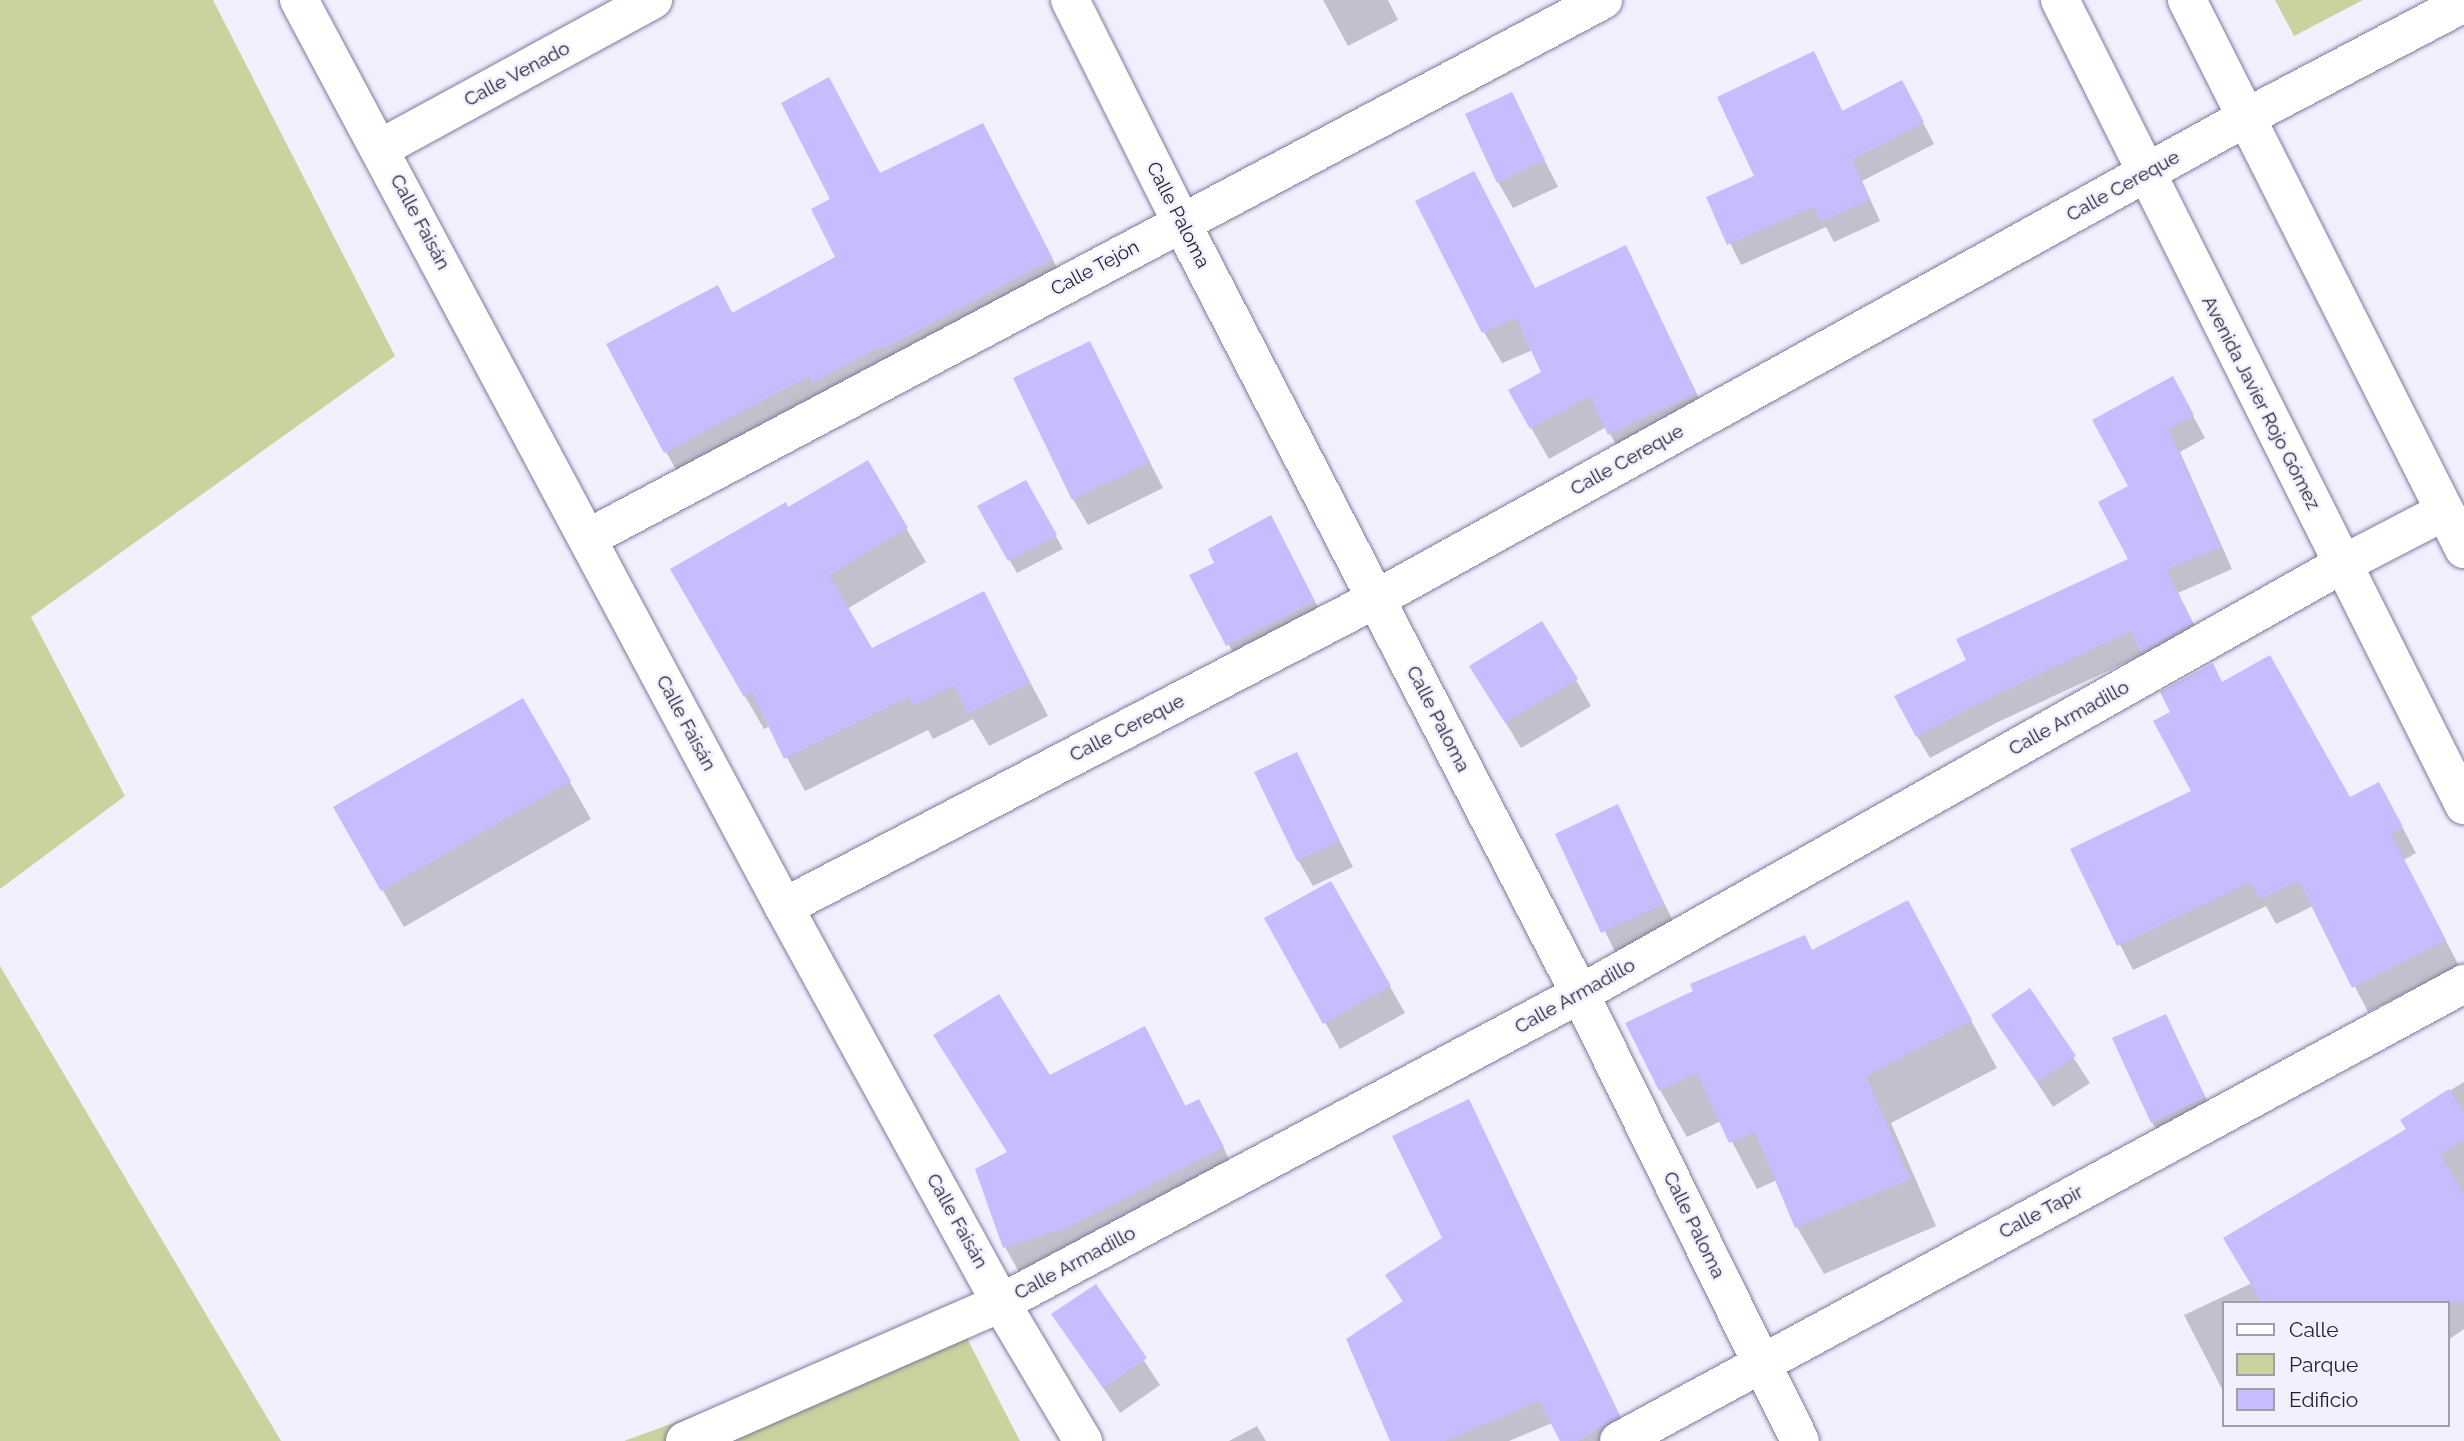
<!DOCTYPE html>
<meta charset="utf-8">
<style>
body{margin:0}
#map{position:relative;width:2464px;height:1441px;overflow:hidden;background:#f2f0ff;font-family:Raleway,sans-serif}
div>[style]{position:absolute}
.green>*{inset:0;background:#cbd29e}
.shadow>*{inset:0;background:#0003}
.building>*{inset:0;background:#c7bcfe}
.roads{filter:drop-shadow(0 0 2px #7f7a9a) drop-shadow(0 0 2px #7f7a9a)}
.minor>*{height:38px;margin:-19px;padding:0 19px;transform-origin:19px;border-radius:19px;background:#fff}
span{translate:-50% -50%;white-space:nowrap;text-align:center;line-height:1.15;-webkit-text-stroke:5px #f2f0ff;paint-order:stroke}
.street-label{font-size:19px;color:#24222f}
.legend{position:absolute;left:2222px;top:1301px;width:228px;height:126px;box-sizing:border-box;background:#f2f0ff;border:2px solid #a09eac;margin:0;padding:9px 12px;list-style:none;font-size:21px;color:#24222f}
.legend li{display:flex;align-items:center;gap:14px;height:35px}
.legend b{width:35px;border:2px solid #a09eac}
</style>
<div id="map">
<div class="green">
<div style="clip-path:polygon(0 0,213px 0,395px 356px,31px 617px,125px 796px,0 889px)"></div>
<div style="clip-path:polygon(2275px 0,2363px 0,2294px 36px)"></div>
<div style="clip-path:polygon(0 966px,281px 1441px,0 1441px)"></div>
<div style="clip-path:polygon(957px 1319px,1020px 1441px,624px 1441px)"></div>
</div>
<div class="shadow">
<div style="clip-path:polygon(1323px 0,1388px 0,1398px 20px,1348px 46px)"></div>
<div style="clip-path:polygon(1813px 53px,1843px 112px,1913px 103px,1934px 144px,1862px 181px,1880px 221px,1834px 242px,1826px 227px,1741px 265px,1708px 198px,1756px 177px)"></div>
<div style="clip-path:polygon(1511px 94px,1558px 187px,1513px 208px,1498px 182px)"></div>
<div style="clip-path:polygon(983px 126px,1070px 293px,685px 485px,666px 452px,718px 288px,733px 314px,838px 258px,881px 175px)"></div>
<div style="clip-path:polygon(1626px 247px,1712px 425px,1628px 465px,1606px 427px,1549px 459px,1510px 391px,1544px 373px,1533px 350px,1502px 363px,1484px 332px,1535px 290px)"></div>
<div style="clip-path:polygon(1089px 343px,1163px 488px,1088px 525px,1073px 499px)"></div>
<div style="clip-path:polygon(2185px 401px,2205px 438px,2180px 452px,2232px 569px,2178px 593px,2205px 646px,2156px 674px,2144px 654px,1998px 722px,1930px 758px,1917px 736px,1968px 661px,2130px 560px,2131px 486px)"></div>
<div style="clip-path:polygon(867px 462px,926px 562px,847px 609px,871px 651px,983px 593px,1048px 716px,989px 746px,973px 719px,933px 739px,928px 730px,805px 791px,770px 726px,764px 729px,672px 570px,788px 509px)"></div>
<div style="clip-path:polygon(1026px 482px,1063px 549px,1017px 573px,979px 507px)"></div>
<div style="clip-path:polygon(1285px 544px,1328px 627px,1243px 671px,1192px 576px)"></div>
<div style="clip-path:polygon(1576px 680px,1591px 706px,1521px 748px,1487px 692px)"></div>
<div style="clip-path:polygon(2223px 684px,2350px 799px,2393px 809px,2416px 853px,2404px 860px,2459px 966px,2368px 1012px,2313px 906px,2276px 924px,2266px 906px,2133px 970px,2072px 850px,2194px 792px)"></div>
<div style="clip-path:polygon(523px 700px,591px 819px,404px 927px,335px 808px)"></div>
<div style="clip-path:polygon(1296px 754px,1353px 867px,1313px 886px,1298px 860px)"></div>
<div style="clip-path:polygon(1617px 807px,1678px 931px,1618px 958px,1558px 835px)"></div>
<div style="clip-path:polygon(1331px 883px,1405px 1013px,1340px 1049px,1267px 919px)"></div>
<div style="clip-path:polygon(1907px 903px,1997px 1068px,1891px 1123px,1936px 1226px,1824px 1274px,1797px 1227px,1777px 1180px,1757px 1189px,1721px 1121px,1687px 1137px,1660px 1090px,1813px 952px)"></div>
<div style="clip-path:polygon(2030px 991px,2090px 1083px,2053px 1107px,1993px 1015px)"></div>
<div style="clip-path:polygon(2166px 1017px,2219px 1124px,2167px 1148px,2152px 1122px)"></div>
<div style="clip-path:polygon(1158px 1053px,1186px 1107px,1213px 1126px,1236px 1173px,1019px 1272px,1005px 1247px,1008px 1153px,1049px 1077px)"></div>
<div style="clip-path:polygon(2464px 1082px,2464px 1329px,2448px 1340px,2448px 1303px,2224px 1303px,2224px 1393px,2184px 1315px,2252px 1283px,2408px 1130px,2402px 1120px)"></div>
<div style="clip-path:polygon(1469px 1101px,1631px 1439px,1627px 1441px,1562px 1441px,1552px 1423px,1509px 1441px,1392px 1441px,1404px 1303px,1388px 1276px,1444px 1238px)"></div>
<div style="clip-path:polygon(1095px 1286px,1160px 1385px,1120px 1413px,1054px 1315px)"></div>
<div style="clip-path:polygon(1257px 1426px,1266px 1441px,1229px 1441px)"></div>
</div>
<div class="building">
<div style="clip-path:polygon(1814px 51px,1842px 111px,1902px 80px,1924px 122px,1852px 160px,1870px 200px,1820px 222px,1814px 207px,1727px 245px,1706px 197px,1754px 176px,1717px 97px)"></div>
<div style="clip-path:polygon(829px 77px,880px 173px,983px 123px,1053px 259px,883px 349px,882px 346px,812px 383px,809px 376px,664px 453px,606px 344px,718px 285px,732px 313px,835px 257px,811px 209px,830px 199px,781px 103px)"></div>
<div style="clip-path:polygon(1512px 92px,1545px 160px,1497px 183px,1465px 114px)"></div>
<div style="clip-path:polygon(1474px 171px,1535px 288px,1626px 245px,1696px 393px,1608px 435px,1590px 396px,1530px 429px,1508px 390px,1541px 372px,1516px 318px,1482px 333px,1415px 201px)"></div>
<div style="clip-path:polygon(1090px 341px,1150px 462px,1072px 500px,1013px 378px)"></div>
<div style="clip-path:polygon(2173px 376px,2194px 415px,2168px 429px,2221px 547px,2167px 570px,2193px 623px,2141px 652px,2131px 631px,1985px 700px,1916px 737px,1894px 696px,1966px 660px,1956px 639px,2128px 559px,2098px 502px,2128px 486px,2092px 420px)"></div>
<div style="clip-path:polygon(868px 460px,908px 528px,829px 575px,872px 648px,984px 591px,1030px 682px,968px 714px,954px 686px,913px 706px,908px 697px,784px 759px,752px 692px,744px 697px,670px 569px,786px 502px,788px 507px)"></div>
<div style="clip-path:polygon(1026px 480px,1057px 535px,1008px 561px,977px 506px)"></div>
<div style="clip-path:polygon(1271px 515px,1315px 601px,1226px 646px,1189px 575px,1214px 563px,1208px 549px)"></div>
<div style="clip-path:polygon(1542px 621px,1578px 679px,1505px 723px,1469px 666px)"></div>
<div style="clip-path:polygon(2270px 655px,2350px 797px,2379px 782px,2403px 827px,2391px 834px,2446px 940px,2352px 988px,2299px 881px,2260px 899px,2251px 882px,2117px 946px,2070px 849px,2191px 791px,2153px 721px,2170px 712px,2160px 692px,2213px 663px,2222px 682px)"></div>
<div style="clip-path:polygon(523px 698px,571px 781px,381px 891px,333px 807px)"></div>
<div style="clip-path:polygon(1297px 752px,1340px 841px,1297px 861px,1254px 772px)"></div>
<div style="clip-path:polygon(1618px 804px,1664px 904px,1601px 933px,1555px 834px)"></div>
<div style="clip-path:polygon(1331px 881px,1391px 986px,1323px 1024px,1264px 918px)"></div>
<div style="clip-path:polygon(1908px 900px,1972px 1020px,1866px 1076px,1910px 1179px,1795px 1228px,1755px 1132px,1729px 1143px,1697px 1073px,1659px 1091px,1625px 1023px,1693px 991px,1690px 984px,1805px 935px,1812px 950px)"></div>
<div style="clip-path:polygon(2030px 988px,2076px 1056px,2037px 1082px,1991px 1015px)"></div>
<div style="clip-path:polygon(999px 994px,1050px 1075px,1145px 1026px,1185px 1106px,1199px 1099px,1224px 1147px,1069px 1227px,1003px 1248px,975px 1169px,1007px 1152px,933px 1035px)"></div>
<div style="clip-path:polygon(2166px 1014px,2205px 1097px,2151px 1123px,2112px 1038px)"></div>
<div style="clip-path:polygon(2449px 1089px,2464px 1114px,2464px 1140px,2440px 1155px,2464px 1195px,2464px 1303px,2262px 1303px,2223px 1238px,2406px 1129px,2400px 1120px)"></div>
<div style="clip-path:polygon(1469px 1099px,1620px 1416px,1577px 1441px,1560px 1441px,1539px 1401px,1445px 1441px,1390px 1441px,1346px 1339px,1403px 1301px,1385px 1275px,1442px 1238px,1392px 1136px)"></div>
<div style="clip-path:polygon(1096px 1284px,1147px 1358px,1103px 1388px,1051px 1314px)"></div>
</div>
<div class="roads">
<div class="minor">
<div style="left:299px;top:0;width:1029px;rotate:61.87deg"></div>
<div style="left:784px;top:907px;width:452px;rotate:61.3deg"></div>
<div style="left:1001px;top:1303px;width:161px;rotate:59.3deg"></div>
<div style="left:1070px;top:0;width:248px;rotate:63.4deg"></div>
<div style="left:1181px;top:222px;width:869px;rotate:62.67deg"></div>
<div style="left:1580px;top:994px;width:498px;rotate:63.8deg"></div>
<div style="left:2060px;top:0;width:901px;rotate:63.35deg"></div>
<div style="left:2187px;top:0;width:615px;rotate:63.23deg"></div>
<div style="left:381px;top:148px;width:310px;rotate:-28.6deg"></div>
<div style="left:588px;top:538px;width:1149px;rotate:-27.93deg"></div>
<div style="left:784px;top:907px;width:667px;rotate:-27.49deg"></div>
<div style="left:1376px;top:599px;width:995px;rotate:-28.96deg"></div>
<div style="left:2247px;top:117px;width:245px;rotate:-27.7deg"></div>
<div style="left:685px;top:1441px;width:345px;rotate:-23.6deg"></div>
<div style="left:1001px;top:1303px;width:656px;rotate:-28.09deg"></div>
<div style="left:1580px;top:994px;width:874px;rotate:-29.41deg"></div>
<div style="left:2341px;top:565px;width:117px;rotate:-27.4deg"></div>
<div style="left:1619px;top:1441px;width:961px;rotate:-28.41deg"></div>
</div>
</div>
<div class="street-label">
<span style="left:517px;top:74px;rotate:-28deg">Calle Venado</span>
<span style="left:2123px;top:186px;rotate:-29deg">Calle Cereque</span>
<span style="left:1178px;top:215px;rotate:63deg">Calle Paloma</span>
<span style="left:420px;top:222px;rotate:62deg">Calle Faisán</span>
<span style="left:1095px;top:268px;rotate:-28deg">Calle Tejón</span>
<span style="left:2261px;top:403px;rotate:63deg">Avenida Javier Rojo Gómez</span>
<span style="left:1627px;top:460px;rotate:-29deg">Calle Cereque</span>
<span style="left:2069px;top:718px;rotate:-29deg">Calle Armadillo</span>
<span style="left:1438px;top:719px;rotate:63deg">Calle Paloma</span>
<span style="left:686px;top:723px;rotate:62deg">Calle Faisán</span>
<span style="left:1127px;top:728px;rotate:-27deg">Calle Cereque</span>
<span style="left:1575px;top:996px;rotate:-29deg">Calle Armadillo</span>
<span style="left:2041px;top:1212px;rotate:-28deg">Calle Tapir</span>
<span style="left:957px;top:1221px;rotate:61deg">Calle Faisán</span>
<span style="left:1694px;top:1225px;rotate:64deg">Calle Paloma</span>
<span style="left:1075px;top:1263px;rotate:-28deg">Calle Armadillo</span>
</div>
<ul class="legend">
<li><b style="height:9px;background:#fff"></b>Calle</li>
<li><b style="height:19px;background:#cbd29e"></b>Parque</li>
<li><b style="height:19px;background:#c7bcfe"></b>Edificio</li>
</ul>
</div>
